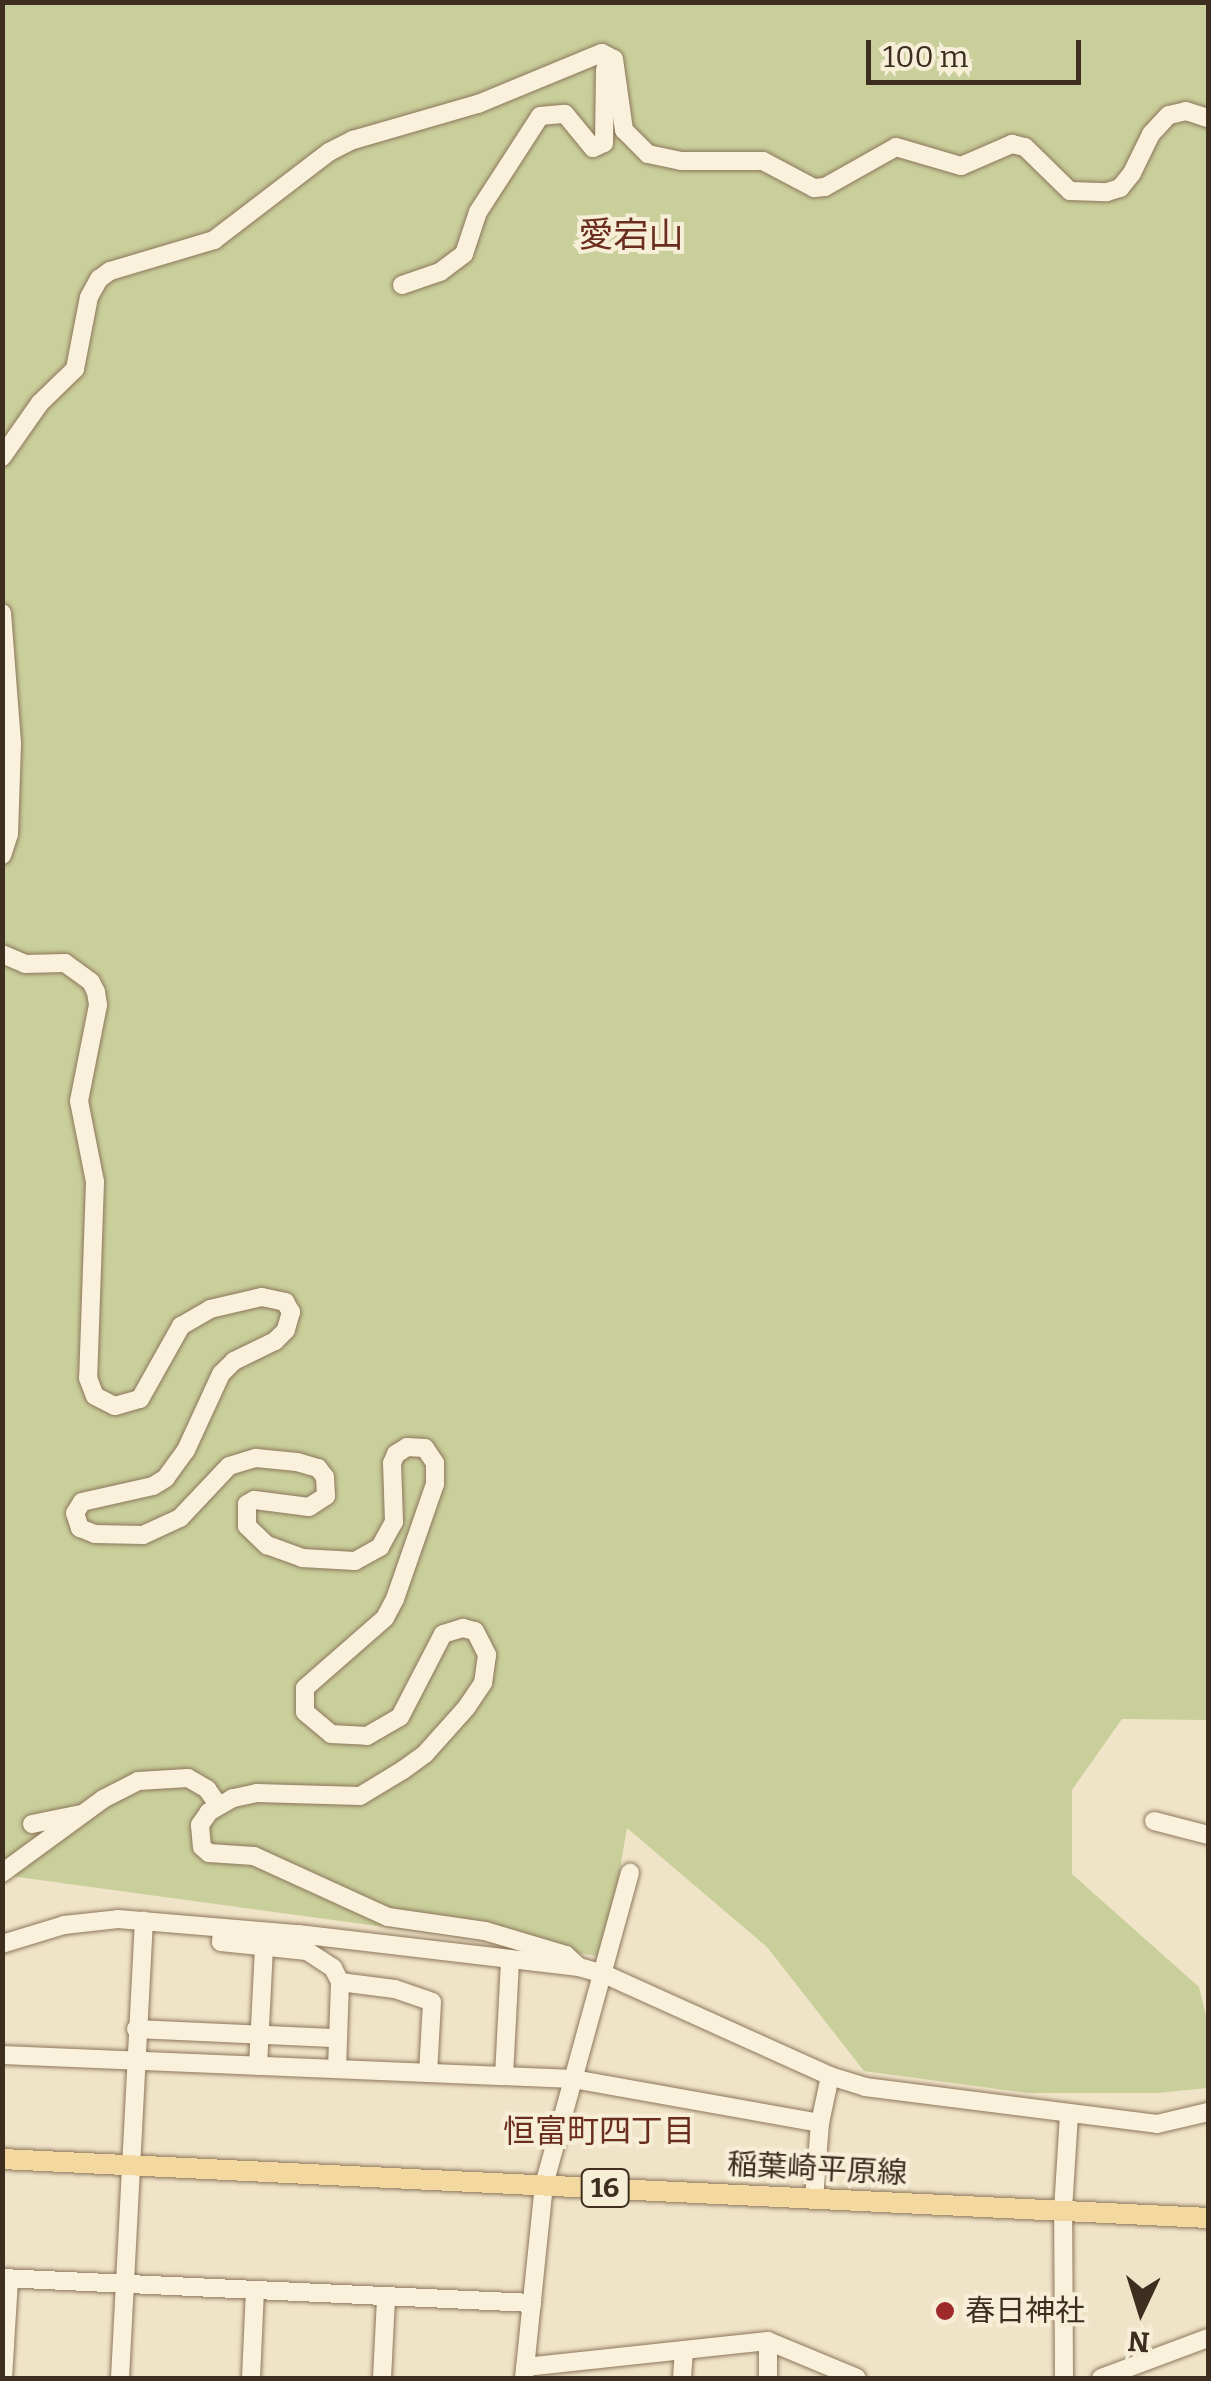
<!DOCTYPE html>
<meta charset="utf-8">
<style>
body{margin:0}
#map{position:relative;width:1211px;height:2381px;overflow:hidden;background:#f0e4c8;font-family:Bitter,"Noto Sans JP",serif}
div>[style]{position:absolute}
.green>*{inset:0;background:#c9cf9b}
.roads{filter:drop-shadow(0 0 2px #8d765c) drop-shadow(0 0 2px #8d765c)}
.minor>*{height:18px;margin:-9px;padding:0 9px;transform-origin:9px;border-radius:9px;background:#faf1dc}
.major>*{height:20px;margin:-10px;padding:0 10px;transform-origin:10px;border-radius:10px;background:#f3d9a0}
.dots>*{width:28px;height:28px;translate:-50% -50%;box-sizing:border-box;border:5px solid #f7eed8;border-radius:50%}
span{translate:-50% -50%;white-space:nowrap;text-align:center;line-height:1.15;-webkit-text-stroke:8px #f7eed8;paint-order:stroke}
.shield-label span{padding:2px 8px;background:#f7eed8;border:2px solid;border-radius:8px;-webkit-text-stroke-width:0}
.shield-label{font-size:28px;color:#3d2e20;font-weight:700}
.street-label{font-size:30px;color:#3d2e20}
.poi-label{font-size:30px;color:#3d2e20}
.left{translate:0 -50%;text-align:left}
.neighbourhood-label{font-size:32px;color:#6b2e1e}
.quarter-label{font-size:35px;color:#6b2e1e}
.frame{position:absolute;inset:0;border:5px solid #3d2e20;pointer-events:none}
.north{position:absolute;left:1091px;top:2261px;width:100px;height:100px;-webkit-text-stroke:8px #f7eed8;paint-order:stroke;rotate:184deg;font-size:28px;font-weight:700;line-height:40px;text-align:center;color:#3d2e20}
.north::after{content:'';display:block;margin:auto;width:35px;height:45px;background:#3d2e20;clip-path:polygon(50% 0,100% 100%,50% 72%,0 100%)}
.scale{position:absolute;left:866px;top:40px;width:215px;height:45px;box-sizing:border-box;border:5px solid #3d2e20;border-top:0;padding-left:12px;font-size:30px;line-height:35px;white-space:nowrap;color:#3d2e20;-webkit-text-stroke:8px #f7eed8;paint-order:stroke}
</style>
<div id="map">
<div class="green">
<div style="clip-path:polygon(3px 3px,1208px 3px,1208px 1720px,1122px 1719px,1072px 1790px,1072px 1874px,1199px 1987px,1208px 2024px,1208px 2088px,1157px 2093px,1028px 2093px,864px 2071px,767px 1947px,627px 1828px,605px 1957px,3px 1875px)"></div>
</div>
<div class="roads">
<div class="minor">
<div style="left:402px;top:285px;width:40px;rotate:-18.9deg"></div>
<div style="left:440px;top:272px;width:30px;rotate:-37deg"></div>
<div style="left:464px;top:254px;width:44px;rotate:-71.6deg"></div>
<div style="left:478px;top:212px;width:114px;rotate:-57.1deg"></div>
<div style="left:540px;top:116px;width:25px;rotate:-5deg"></div>
<div style="left:565px;top:114px;width:44px;rotate:50.5deg"></div>
<div style="left:593px;top:148px;width:12px;rotate:-24deg"></div>
<div style="left:604px;top:143px;width:74px;rotate:-89.2deg"></div>
<div style="left:2px;top:457px;width:66px;rotate:-54.9deg"></div>
<div style="left:40px;top:403px;width:49px;rotate:-44.2deg"></div>
<div style="left:75px;top:369px;width:73px;rotate:-79deg"></div>
<div style="left:89px;top:297px;width:21px;rotate:-61deg"></div>
<div style="left:99px;top:279px;width:14px;rotate:-36deg"></div>
<div style="left:110px;top:271px;width:109px;rotate:-16.6deg"></div>
<div style="left:214px;top:240px;width:145px;rotate:-37.4deg"></div>
<div style="left:329px;top:152px;width:27px;rotate:-27deg"></div>
<div style="left:353px;top:140px;width:130px;rotate:-16.1deg"></div>
<div style="left:478px;top:104px;width:134px;rotate:-22.4deg"></div>
<div style="left:602px;top:53px;width:13px;rotate:27deg"></div>
<div style="left:614px;top:59px;width:72px;rotate:82deg"></div>
<div style="left:624px;top:130px;width:34px;rotate:45deg"></div>
<div style="left:648px;top:154px;width:34px;rotate:12deg"></div>
<div style="left:681px;top:161px;width:82px"></div>
<div style="left:763px;top:161px;width:58px;rotate:27.9deg"></div>
<div style="left:814px;top:188px;width:11px;rotate:-5deg"></div>
<div style="left:825px;top:187px;width:81px;rotate:-29.4deg"></div>
<div style="left:896px;top:147px;width:68px;rotate:16.3deg"></div>
<div style="left:961px;top:166px;width:56px;rotate:-23.3deg"></div>
<div style="left:1012px;top:144px;width:13px;rotate:13deg"></div>
<div style="left:1025px;top:147px;width:63px;rotate:44.4deg"></div>
<div style="left:1070px;top:191px;width:37px;rotate:2deg"></div>
<div style="left:1107px;top:192px;width:14px;rotate:-17deg"></div>
<div style="left:1120px;top:188px;width:19px;rotate:-51deg"></div>
<div style="left:1132px;top:173px;width:43px;rotate:-64deg"></div>
<div style="left:1151px;top:134px;width:26px;rotate:-47deg"></div>
<div style="left:1169px;top:115px;width:17px;rotate:-13deg"></div>
<div style="left:1186px;top:111px;width:23px;rotate:18deg"></div>
<div style="left:2px;top:613px;width:131px;rotate:85.6deg"></div>
<div style="left:12px;top:744px;width:90px;rotate:91.9deg"></div>
<div style="left:9px;top:834px;width:22px;rotate:108deg"></div>
<div style="left:2px;top:954px;width:25px;rotate:23deg"></div>
<div style="left:25px;top:964px;width:40px;rotate:-1.4deg"></div>
<div style="left:65px;top:963px;width:32px;rotate:36deg"></div>
<div style="left:91px;top:982px;width:11px;rotate:63deg"></div>
<div style="left:96px;top:992px;width:13px;rotate:81deg"></div>
<div style="left:98px;top:1005px;width:98px;rotate:101.2deg"></div>
<div style="left:79px;top:1101px;width:83px;rotate:78.8deg"></div>
<div style="left:95px;top:1182px;width:196px;rotate:92deg"></div>
<div style="left:88px;top:1378px;width:19px;rotate:69deg"></div>
<div style="left:95px;top:1396px;width:22px;rotate:27deg"></div>
<div style="left:115px;top:1406px;width:26px;rotate:-16deg"></div>
<div style="left:140px;top:1399px;width:84px;rotate:-60.7deg"></div>
<div style="left:181px;top:1326px;width:34px;rotate:-30deg"></div>
<div style="left:210px;top:1309px;width:53px;rotate:-13deg"></div>
<div style="left:262px;top:1297px;width:24px;rotate:12deg"></div>
<div style="left:285px;top:1302px;width:12px;rotate:59deg"></div>
<div style="left:291px;top:1312px;width:19px;rotate:106deg"></div>
<div style="left:286px;top:1330px;width:16px;rotate:135deg"></div>
<div style="left:275px;top:1341px;width:46px;rotate:154deg"></div>
<div style="left:234px;top:1361px;width:18px;rotate:135deg"></div>
<div style="left:221px;top:1374px;width:84px;rotate:114.7deg"></div>
<div style="left:186px;top:1450px;width:34px;rotate:126deg"></div>
<div style="left:166px;top:1478px;width:15px;rotate:148deg"></div>
<div style="left:153px;top:1486px;width:73px;rotate:167.3deg"></div>
<div style="left:82px;top:1502px;width:13px;rotate:122deg"></div>
<div style="left:75px;top:1513px;width:16px;rotate:72deg"></div>
<div style="left:80px;top:1528px;width:16px;rotate:22deg"></div>
<div style="left:95px;top:1534px;width:48px;rotate:1.2deg"></div>
<div style="left:143px;top:1535px;width:41px;rotate:-24.7deg"></div>
<div style="left:180px;top:1518px;width:71px;rotate:-46.7deg"></div>
<div style="left:229px;top:1466px;width:28px;rotate:-17deg"></div>
<div style="left:256px;top:1458px;width:41px;rotate:5.6deg"></div>
<div style="left:297px;top:1462px;width:22px;rotate:16deg"></div>
<div style="left:318px;top:1468px;width:11px;rotate:52deg"></div>
<div style="left:325px;top:1477px;width:19px;rotate:87deg"></div>
<div style="left:326px;top:1496px;width:20px;rotate:147deg"></div>
<div style="left:309px;top:1507px;width:55px;rotate:-172.7deg"></div>
<div style="left:254px;top:1500px;width:8px;rotate:150deg"></div>
<div style="left:247px;top:1504px;width:22px;rotate:90deg"></div>
<div style="left:247px;top:1526px;width:28px;rotate:44deg"></div>
<div style="left:267px;top:1545px;width:37px;rotate:20deg"></div>
<div style="left:302px;top:1558px;width:53px;rotate:3.2deg"></div>
<div style="left:355px;top:1561px;width:29px;rotate:-29deg"></div>
<div style="left:380px;top:1547px;width:29px;rotate:-61deg"></div>
<div style="left:394px;top:1522px;width:59px;rotate:-91.9deg"></div>
<div style="left:392px;top:1463px;width:10px;rotate:-66deg"></div>
<div style="left:396px;top:1454px;width:13px;rotate:-32deg"></div>
<div style="left:407px;top:1447px;width:18px;rotate:3deg"></div>
<div style="left:425px;top:1448px;width:18px;rotate:56deg"></div>
<div style="left:435px;top:1463px;width:21px;rotate:90deg"></div>
<div style="left:435px;top:1484px;width:122px;rotate:109.2deg"></div>
<div style="left:395px;top:1599px;width:21px;rotate:118deg"></div>
<div style="left:385px;top:1618px;width:106px;rotate:138.8deg"></div>
<div style="left:305px;top:1688px;width:24px;rotate:90deg"></div>
<div style="left:305px;top:1712px;width:34px;rotate:40deg"></div>
<div style="left:331px;top:1734px;width:36px;rotate:3deg"></div>
<div style="left:367px;top:1736px;width:38px;rotate:-30deg"></div>
<div style="left:400px;top:1717px;width:93px;rotate:-62.6deg"></div>
<div style="left:443px;top:1634px;width:21px;rotate:-17deg"></div>
<div style="left:463px;top:1628px;width:12px;rotate:14deg"></div>
<div style="left:475px;top:1631px;width:27px;rotate:63deg"></div>
<div style="left:487px;top:1655px;width:28px;rotate:98deg"></div>
<div style="left:483px;top:1683px;width:29px;rotate:124deg"></div>
<div style="left:467px;top:1707px;width:63px;rotate:131.8deg"></div>
<div style="left:425px;top:1754px;width:27px;rotate:144deg"></div>
<div style="left:403px;top:1770px;width:50px;rotate:148.8deg"></div>
<div style="left:360px;top:1796px;width:103px;rotate:-178.3deg"></div>
<div style="left:257px;top:1793px;width:25px;rotate:168deg"></div>
<div style="left:233px;top:1798px;width:28px;rotate:150deg"></div>
<div style="left:209px;top:1812px;width:16px;rotate:125deg"></div>
<div style="left:200px;top:1825px;width:22px;rotate:85deg"></div>
<div style="left:202px;top:1847px;width:9px;rotate:41deg"></div>
<div style="left:209px;top:1853px;width:45px;rotate:3.8deg"></div>
<div style="left:254px;top:1856px;width:147px;rotate:24.5deg"></div>
<div style="left:388px;top:1917px;width:98px;rotate:8.2deg"></div>
<div style="left:485px;top:1931px;width:84px;rotate:16.5deg"></div>
<div style="left:566px;top:1955px;width:18px;rotate:43deg"></div>
<div style="left:1154px;top:1821px;width:56px;rotate:14.5deg"></div>
<div style="left:32px;top:1824px;width:50px;rotate:-11.5deg"></div>
<div style="left:2px;top:1873px;width:125px;rotate:-36.2deg"></div>
<div style="left:103px;top:1799px;width:39px;rotate:-27deg"></div>
<div style="left:138px;top:1781px;width:50px;rotate:-3.4deg"></div>
<div style="left:188px;top:1778px;width:22px;rotate:30deg"></div>
<div style="left:207px;top:1789px;width:19px;rotate:55deg"></div>
<div style="left:222px;top:1929px;width:13px;rotate:94deg"></div>
<div style="left:221px;top:1942px;width:86px;rotate:6deg"></div>
<div style="left:307px;top:1951px;width:31px;rotate:33deg"></div>
<div style="left:333px;top:1968px;width:16px;rotate:63deg"></div>
<div style="left:2px;top:1944px;width:65px;rotate:-17deg"></div>
<div style="left:64px;top:1925px;width:54px;rotate:-6.3deg"></div>
<div style="left:118px;top:1919px;width:181px;rotate:4.8deg"></div>
<div style="left:298px;top:1934px;width:283px;rotate:6.7deg"></div>
<div style="left:579px;top:1967px;width:26px;rotate:16deg"></div>
<div style="left:604px;top:1974px;width:248px;rotate:24.3deg"></div>
<div style="left:830px;top:2076px;width:37px;rotate:17deg"></div>
<div style="left:865px;top:2087px;width:294px;rotate:7.2deg"></div>
<div style="left:1157px;top:2124px;width:52px;rotate:-13.2deg"></div>
<div style="left:136px;top:2029px;width:202px;rotate:2.6deg"></div>
<div style="left:2px;top:2055px;width:572px;rotate:2.41deg"></div>
<div style="left:573px;top:2079px;width:251px;rotate:10.1deg"></div>
<div style="left:258px;top:2066px;width:120px;rotate:-87.1deg"></div>
<div style="left:337px;top:2069px;width:87px;rotate:-88deg"></div>
<div style="left:340px;top:1982px;width:55px;rotate:7.3deg"></div>
<div style="left:395px;top:1989px;width:39px;rotate:19deg"></div>
<div style="left:432px;top:2002px;width:71px;rotate:93.2deg"></div>
<div style="left:504px;top:2076px;width:116px;rotate:-87deg"></div>
<div style="left:814px;top:2199px;width:76px;rotate:-85.5deg"></div>
<div style="left:820px;top:2123px;width:48px;rotate:-78deg"></div>
<div style="left:2px;top:2278px;width:531px;rotate:2.7deg"></div>
<div style="left:768px;top:2341px;width:37px;rotate:90deg"></div>
<div style="left:525px;top:2367px;width:244px;rotate:-6.1deg"></div>
<div style="left:768px;top:2341px;width:96px;rotate:22.6deg"></div>
<div style="left:3px;top:2378px;width:99px;rotate:-86.5deg"></div>
<div style="left:120px;top:2378px;width:458px;rotate:-87deg"></div>
<div style="left:251px;top:2378px;width:88px;rotate:-87.4deg"></div>
<div style="left:382px;top:2378px;width:80px;rotate:-87.1deg"></div>
<div style="left:524px;top:2378px;width:194px;rotate:-84.1deg"></div>
<div style="left:544px;top:2185px;width:324px;rotate:-74.6deg"></div>
<div style="left:682px;top:2378px;width:28px;rotate:-86deg"></div>
<div style="left:1064px;top:2378px;width:168px;rotate:-90.3deg"></div>
<div style="left:1063px;top:2210px;width:96px;rotate:-86.4deg"></div>
<div style="left:1101px;top:2378px;width:114px;rotate:-20.5deg"></div>
</div>
<div class="major">
<div style="left:2px;top:2159px;width:1207px;rotate:2.8deg"></div>
</div>
</div>
<div class="dots">
<div style="left:945px;top:2311px;background:#9e2a2b"></div>
</div>
<div class="shield-label">
<span style="left:605px;top:2188px">16</span>
</div>
<div class="street-label">
<span style="left:817px;top:2169px;rotate:3deg">稲葉崎平原線</span>
</div>
<div class="poi-label">
<span class="left" style="left:965px;top:2311px">春日神社</span>
</div>
<div class="neighbourhood-label">
<span style="left:599px;top:2131px">恒富町四丁目</span>
</div>
<div class="quarter-label">
<span style="left:631px;top:235px">愛宕山</span>
</div>
<div class="frame"></div>
<div class="north">N</div>
<div class="scale">100 m</div>
</div>
